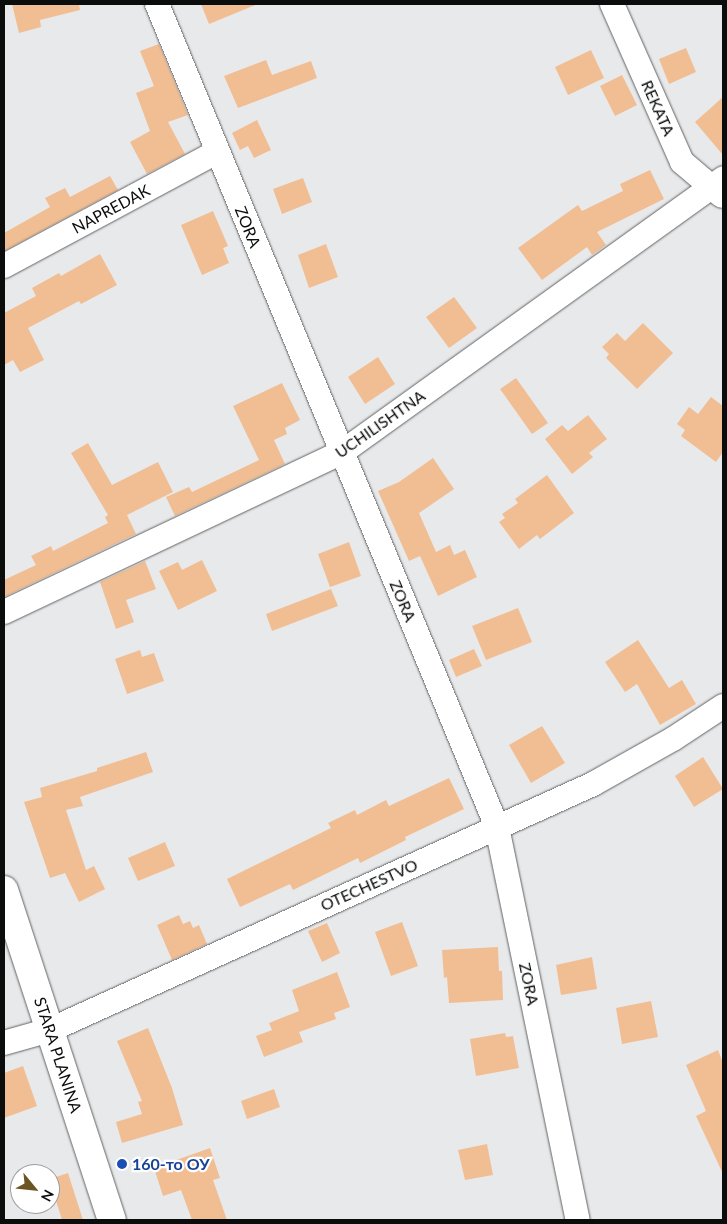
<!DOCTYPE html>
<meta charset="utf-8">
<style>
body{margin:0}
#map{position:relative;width:727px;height:1224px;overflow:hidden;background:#e8e9eb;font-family:Lato,sans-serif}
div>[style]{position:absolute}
.building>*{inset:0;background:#f1be93}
.roads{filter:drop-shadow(0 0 1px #616263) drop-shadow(0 0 1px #616263)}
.minor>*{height:24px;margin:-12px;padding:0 12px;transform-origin:12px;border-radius:12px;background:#fff}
.tertiary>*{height:28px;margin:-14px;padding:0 14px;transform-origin:14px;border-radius:14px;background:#fff}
.dots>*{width:14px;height:14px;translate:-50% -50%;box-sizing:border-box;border:2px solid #fff;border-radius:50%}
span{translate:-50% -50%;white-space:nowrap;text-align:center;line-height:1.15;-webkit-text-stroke:4.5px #fff;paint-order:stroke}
.street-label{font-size:16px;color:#0b0c0c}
.transit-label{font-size:16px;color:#164399;font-weight:700}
.left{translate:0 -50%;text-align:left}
.frame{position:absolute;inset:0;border:5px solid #0b0c0c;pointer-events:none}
.north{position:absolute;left:10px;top:1164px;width:50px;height:50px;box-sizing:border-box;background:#fff;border:1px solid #9d9e9e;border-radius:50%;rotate:118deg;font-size:14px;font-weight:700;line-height:20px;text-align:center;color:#0b0c0c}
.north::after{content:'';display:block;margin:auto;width:18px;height:22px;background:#6b5524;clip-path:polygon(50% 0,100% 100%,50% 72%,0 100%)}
</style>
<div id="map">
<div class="building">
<div style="clip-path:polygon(12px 4px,79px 4px,80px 10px,40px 20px,41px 27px,19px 33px)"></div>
<div style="clip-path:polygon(201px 4px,258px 4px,209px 24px)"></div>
<div style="clip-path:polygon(159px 44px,188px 115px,168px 122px,185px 154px,147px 174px,130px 142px,150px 131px,136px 93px,154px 86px,140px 51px)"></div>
<div style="clip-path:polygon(686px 48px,696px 72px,669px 84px,659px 59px)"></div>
<div style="clip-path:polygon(591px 50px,604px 78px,568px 95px,555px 67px)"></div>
<div style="clip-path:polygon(266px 60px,272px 75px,311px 61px,317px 78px,238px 108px,224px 76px)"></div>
<div style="clip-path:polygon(622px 75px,637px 105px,615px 116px,600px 86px)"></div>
<div style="clip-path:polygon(723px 97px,723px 155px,695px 122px)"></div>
<div style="clip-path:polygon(257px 120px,271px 150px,254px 158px,248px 146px,240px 150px,232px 133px)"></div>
<div style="clip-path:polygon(650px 170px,664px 199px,597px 232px,606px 245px,592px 255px,587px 247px,542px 280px,518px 248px,578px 205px,582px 211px,623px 191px,620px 184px)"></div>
<div style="clip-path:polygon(110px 176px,118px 190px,4px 251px,4px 233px,50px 207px,45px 198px,65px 188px,70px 197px)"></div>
<div style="clip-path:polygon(303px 178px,312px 202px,282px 214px,273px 189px)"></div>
<div style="clip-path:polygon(213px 211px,228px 246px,223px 248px,229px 263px,202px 275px,181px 225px)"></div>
<div style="clip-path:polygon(326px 244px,338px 277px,309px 288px,298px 255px)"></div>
<div style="clip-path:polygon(100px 254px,117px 285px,81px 304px,79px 301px,28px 328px,44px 360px,20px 372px,13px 360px,4px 365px,4px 313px,36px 296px,32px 288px,59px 273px,61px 276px)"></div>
<div style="clip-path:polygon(454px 297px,477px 328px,449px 348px,426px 317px)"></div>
<div style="clip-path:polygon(643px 323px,673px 353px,637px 389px,606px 358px,609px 354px,602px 347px,617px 333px,625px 341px)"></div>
<div style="clip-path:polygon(378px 357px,395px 384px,365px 404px,348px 377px)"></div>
<div style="clip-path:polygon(516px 378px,548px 423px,532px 434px,500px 389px)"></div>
<div style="clip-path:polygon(282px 383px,300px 420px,285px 428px,287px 434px,274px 440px,285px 464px,175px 516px,166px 497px,189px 487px,192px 492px,259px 460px,233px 406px)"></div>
<div style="clip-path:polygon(711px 397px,723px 406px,723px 452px,716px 462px,681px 436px,685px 430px,677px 424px,689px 407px,698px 414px)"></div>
<div style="clip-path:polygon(588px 415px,607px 439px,589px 453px,593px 457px,572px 474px,545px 439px,562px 425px,568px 431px)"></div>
<div style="clip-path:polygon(88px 443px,112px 485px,158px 462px,173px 492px,127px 515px,136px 534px,4px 597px,4px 580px,36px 565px,31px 556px,51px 546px,53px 551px,108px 523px,105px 517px,108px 515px,71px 453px)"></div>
<div style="clip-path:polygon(433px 458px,454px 489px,419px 513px,436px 552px,450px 545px,454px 555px,465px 550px,477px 577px,438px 596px,420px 556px,409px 561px,378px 491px,399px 482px)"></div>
<div style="clip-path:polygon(547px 475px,574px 513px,540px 539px,537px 535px,519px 549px,499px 522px,505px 518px,502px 514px,518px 503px,515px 499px)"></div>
<div style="clip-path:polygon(349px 542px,361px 576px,330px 587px,318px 554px)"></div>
<div style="clip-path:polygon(202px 560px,217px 591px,178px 610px,159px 571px,178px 562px,182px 570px)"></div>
<div style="clip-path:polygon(145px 561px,156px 589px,126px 600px,134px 622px,116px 629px,100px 582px)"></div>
<div style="clip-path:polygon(331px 589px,338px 606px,272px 631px,266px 614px)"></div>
<div style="clip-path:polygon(518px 608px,532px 642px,486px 660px,472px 626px)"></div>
<div style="clip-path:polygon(638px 640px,669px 688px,682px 680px,696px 704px,660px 725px,637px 684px,625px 692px,605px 662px)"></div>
<div style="clip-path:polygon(474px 649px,482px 666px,456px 677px,449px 660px)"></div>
<div style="clip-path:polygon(140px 650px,142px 657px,154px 653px,164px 681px,127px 694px,115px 659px)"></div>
<div style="clip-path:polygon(542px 726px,565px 763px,531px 783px,509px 745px)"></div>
<div style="clip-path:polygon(146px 752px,153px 772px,80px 797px,83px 806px,66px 810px,86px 870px,94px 866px,105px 889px,79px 902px,65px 873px,50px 878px,24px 802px,42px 797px,40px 788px,97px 771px,97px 768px)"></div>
<div style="clip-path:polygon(703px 757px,723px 789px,694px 807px,675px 776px)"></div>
<div style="clip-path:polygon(449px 778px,464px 809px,405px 837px,406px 840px,360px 863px,358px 858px,293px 890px,290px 884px,240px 907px,227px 879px,331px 828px,328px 823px,355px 810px,357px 815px,386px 800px,389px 806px)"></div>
<div style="clip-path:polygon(165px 842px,175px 866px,138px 881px,128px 858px)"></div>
<div style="clip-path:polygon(179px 915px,183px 924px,190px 921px,193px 928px,199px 925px,207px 944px,172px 960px,157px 925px)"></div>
<div style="clip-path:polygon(402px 922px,418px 966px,391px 976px,375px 932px)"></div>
<div style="clip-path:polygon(327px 923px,340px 953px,322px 962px,308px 931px)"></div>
<div style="clip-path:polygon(498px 947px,499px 971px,502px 971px,503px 1000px,449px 1003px,447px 977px,444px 978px,442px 950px)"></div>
<div style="clip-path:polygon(592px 957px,597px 989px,561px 995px,556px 965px)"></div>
<div style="clip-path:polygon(337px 972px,350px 1007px,334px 1013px,336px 1019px,299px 1032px,303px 1042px,264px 1057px,256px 1036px,272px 1030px,269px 1023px,299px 1011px,292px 990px)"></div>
<div style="clip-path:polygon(651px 1001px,658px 1037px,622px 1044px,616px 1008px)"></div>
<div style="clip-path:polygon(148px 1028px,172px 1088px,183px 1125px,122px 1143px,116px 1122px,142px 1114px,138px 1102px,142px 1101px,117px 1041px)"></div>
<div style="clip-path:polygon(505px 1033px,506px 1037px,513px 1036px,519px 1068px,476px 1076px,470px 1039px)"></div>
<div style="clip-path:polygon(718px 1050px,723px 1063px,723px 1174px,696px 1116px,706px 1111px,686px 1065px)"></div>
<div style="clip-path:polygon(23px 1066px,37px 1106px,4px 1118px,4px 1073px)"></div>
<div style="clip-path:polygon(274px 1089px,280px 1107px,247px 1119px,241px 1101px)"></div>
<div style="clip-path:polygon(487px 1144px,493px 1175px,465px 1180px,458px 1150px)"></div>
<div style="clip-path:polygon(210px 1148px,220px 1178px,213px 1180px,227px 1220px,192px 1220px,181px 1190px,163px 1196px,154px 1168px)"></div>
<div style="clip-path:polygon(68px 1173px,83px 1220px,62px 1220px,50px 1181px,50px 1179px)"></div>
</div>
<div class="roads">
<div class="minor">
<div style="left:157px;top:4px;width:890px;rotate:67.55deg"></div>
<div style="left:497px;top:827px;width:401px;rotate:78.4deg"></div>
<div style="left:612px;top:4px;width:173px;rotate:66.1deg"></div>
<div style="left:682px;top:162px;width:52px;rotate:40.4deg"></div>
<div style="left:4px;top:266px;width:242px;rotate:-28.2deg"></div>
<div style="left:4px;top:612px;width:373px;rotate:-25.3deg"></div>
<div style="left:341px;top:453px;width:471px;rotate:-35.7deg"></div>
<div style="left:4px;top:1043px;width:48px;rotate:-15.8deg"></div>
<div style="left:50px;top:1030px;width:596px;rotate:-24.37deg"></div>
<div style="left:593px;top:784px;width:92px;rotate:-29.4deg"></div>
<div style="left:673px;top:739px;width:60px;rotate:-33.4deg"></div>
</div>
<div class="tertiary">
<div style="left:4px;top:890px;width:347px;rotate:71.9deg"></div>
</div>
</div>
<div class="dots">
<div style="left:122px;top:1164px;background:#1a4fb4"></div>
</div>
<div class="street-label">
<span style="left:658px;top:108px;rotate:66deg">REKATA</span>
<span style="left:111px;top:209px;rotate:-28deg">NAPREDAK</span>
<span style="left:248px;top:227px;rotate:68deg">ZORA</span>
<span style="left:380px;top:424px;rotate:-35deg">UCHILISHTNA</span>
<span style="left:403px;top:601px;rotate:67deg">ZORA</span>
<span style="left:369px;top:885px;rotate:-24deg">OTECHESTVO</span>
<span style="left:529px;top:984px;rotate:78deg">ZORA</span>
<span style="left:58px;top:1055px;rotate:72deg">STARA PLANINA</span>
</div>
<div class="transit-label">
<span class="left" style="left:132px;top:1164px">160-то ОУ</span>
</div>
<div class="frame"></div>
<div class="north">N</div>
</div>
